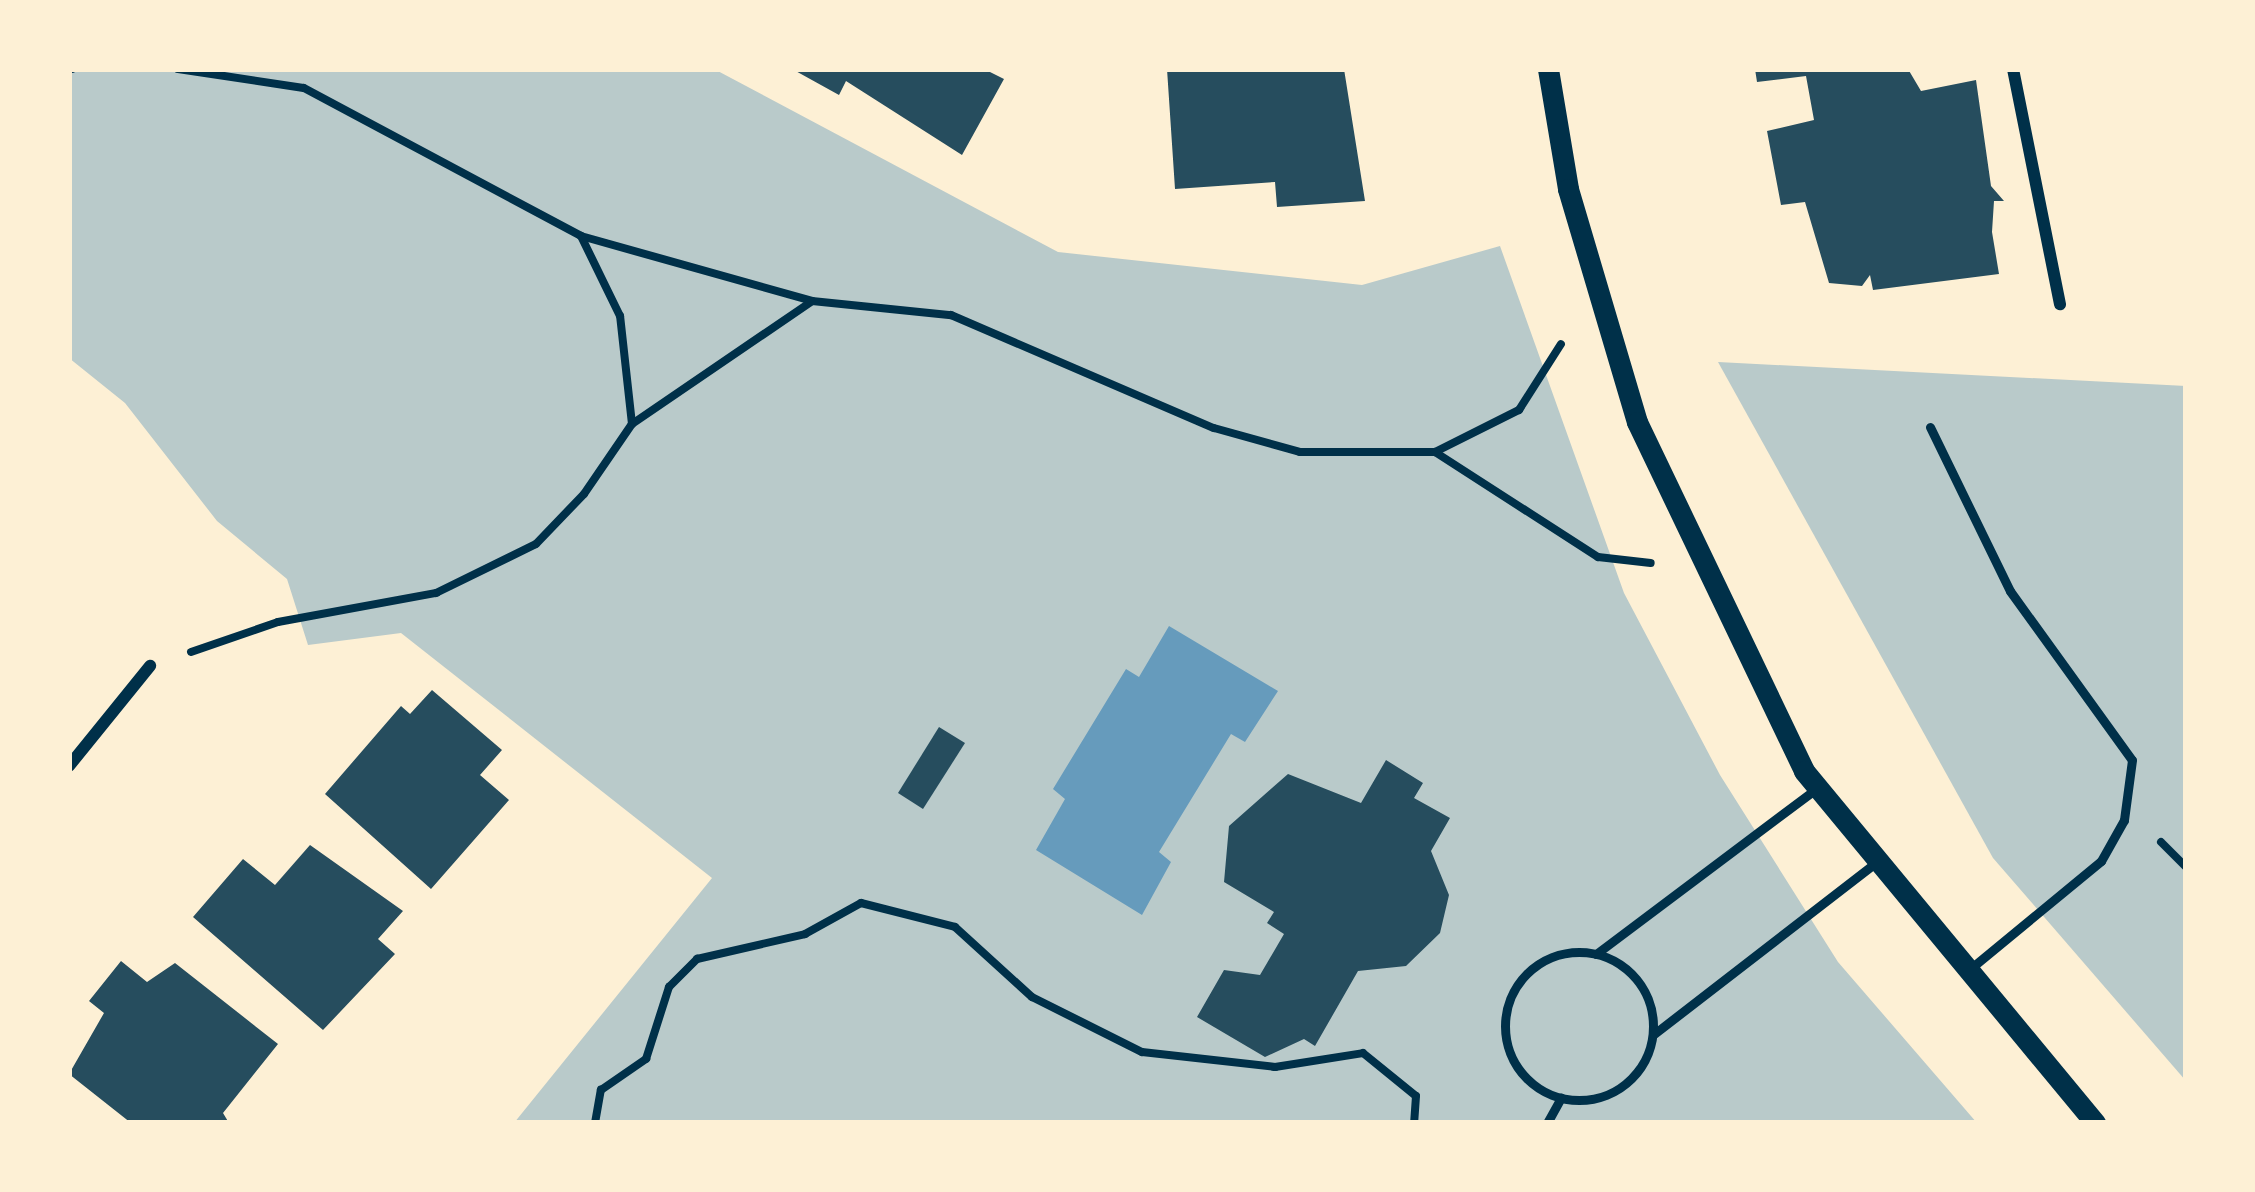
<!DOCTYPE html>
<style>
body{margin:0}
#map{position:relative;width:2255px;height:1192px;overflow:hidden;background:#fdf0d5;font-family:Signika,sans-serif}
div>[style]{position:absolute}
.green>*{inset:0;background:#b9caca}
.water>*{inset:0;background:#669bbc}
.building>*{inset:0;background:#264d5e}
.path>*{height:8px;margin:-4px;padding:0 4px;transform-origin:4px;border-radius:4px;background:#003049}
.service>*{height:9px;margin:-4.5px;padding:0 4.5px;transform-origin:4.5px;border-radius:4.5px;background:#003049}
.service>.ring{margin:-4.5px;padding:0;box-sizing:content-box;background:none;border:9px solid #003049;border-radius:50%}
.minor>*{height:12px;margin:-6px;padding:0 6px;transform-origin:6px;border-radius:6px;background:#003049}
.tertiary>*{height:21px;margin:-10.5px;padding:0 10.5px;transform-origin:10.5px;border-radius:10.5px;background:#003049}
span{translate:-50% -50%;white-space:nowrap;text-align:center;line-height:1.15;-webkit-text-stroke:10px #fdf0d5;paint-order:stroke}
.frame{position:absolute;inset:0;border:72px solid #fdf0d5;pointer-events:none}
</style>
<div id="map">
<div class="green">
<div style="clip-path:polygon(69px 69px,714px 69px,1058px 252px,1362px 285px,1500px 246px,1624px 593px,1720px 775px,1838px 962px,1977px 1123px,514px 1123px,712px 878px,401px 633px,308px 645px,287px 579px,217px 521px,125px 403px,69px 358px)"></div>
<div style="clip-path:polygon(1718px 362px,2186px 386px,2186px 1081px,1993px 858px)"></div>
</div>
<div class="water">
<div style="clip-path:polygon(1169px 626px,1278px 691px,1245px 742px,1231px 734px,1159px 852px,1171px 862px,1142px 915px,1036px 850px,1065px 799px,1053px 789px,1126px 669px,1139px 677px)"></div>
</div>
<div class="building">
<div style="clip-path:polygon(792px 69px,984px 69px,1004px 79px,962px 155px,846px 81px,839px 95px)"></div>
<div style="clip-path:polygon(1167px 69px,1344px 69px,1365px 201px,1277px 207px,1275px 182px,1175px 189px)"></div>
<div style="clip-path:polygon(1755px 69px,1908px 69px,1921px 91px,1976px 80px,1991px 186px,2004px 201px,1994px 201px,1992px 232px,1999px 274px,1873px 290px,1870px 275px,1862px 286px,1829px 283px,1805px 202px,1781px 205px,1767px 131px,1814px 120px,1806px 76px,1757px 82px)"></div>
<div style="clip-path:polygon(432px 690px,502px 750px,480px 775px,509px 800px,431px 889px,325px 794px,401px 706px,410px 714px)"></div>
<div style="clip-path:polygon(939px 727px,965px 743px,923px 809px,898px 793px)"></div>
<div style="clip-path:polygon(1386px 760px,1423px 783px,1414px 798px,1450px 818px,1431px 851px,1449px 895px,1440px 933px,1406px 966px,1358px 971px,1315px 1046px,1304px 1039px,1265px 1057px,1197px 1017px,1224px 970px,1260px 975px,1284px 934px,1267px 923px,1274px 912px,1224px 882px,1229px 826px,1288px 774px,1361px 803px)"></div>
<div style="clip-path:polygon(310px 845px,403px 911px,378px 939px,395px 954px,323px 1030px,193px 917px,243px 859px,275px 885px)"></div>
<div style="clip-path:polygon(121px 961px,147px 982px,175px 963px,278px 1044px,223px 1113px,229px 1123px,131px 1123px,69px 1074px,104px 1013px,89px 1001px)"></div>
</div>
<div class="path">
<div style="left:69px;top:69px;width:3px"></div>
<div style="left:178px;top:69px;width:127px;rotate:8.6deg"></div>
<div style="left:304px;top:88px;width:314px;rotate:28.1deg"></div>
<div style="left:581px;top:236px;width:240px;rotate:15.7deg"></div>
<div style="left:812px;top:301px;width:140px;rotate:5.8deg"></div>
<div style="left:951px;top:315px;width:286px;rotate:23.3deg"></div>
<div style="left:1214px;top:428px;width:89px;rotate:15.6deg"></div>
<div style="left:1300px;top:452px;width:135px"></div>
<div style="left:1435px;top:452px;width:94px;rotate:-26.6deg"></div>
<div style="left:1519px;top:410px;width:78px;rotate:-57.5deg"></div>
<div style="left:632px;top:424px;width:217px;rotate:-34.3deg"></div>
<div style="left:1435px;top:452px;width:194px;rotate:32.8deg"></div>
<div style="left:1598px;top:557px;width:53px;rotate:6.5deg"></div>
<div style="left:191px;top:652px;width:92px;rotate:-19deg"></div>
<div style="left:278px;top:622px;width:161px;rotate:-10.4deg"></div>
<div style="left:436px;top:593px;width:111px;rotate:-26.1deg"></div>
<div style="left:536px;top:544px;width:69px;rotate:-46.2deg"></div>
<div style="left:584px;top:494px;width:85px;rotate:-55.6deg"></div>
<div style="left:632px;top:424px;width:109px;rotate:-96.3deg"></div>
<div style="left:620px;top:316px;width:89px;rotate:-116deg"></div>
<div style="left:2161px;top:842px;width:35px;rotate:45deg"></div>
<div style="left:595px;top:1123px;width:34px;rotate:-80deg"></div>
<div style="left:601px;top:1090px;width:55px;rotate:-34.6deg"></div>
<div style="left:646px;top:1059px;width:76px;rotate:-72.3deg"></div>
<div style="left:669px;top:987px;width:40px;rotate:-45deg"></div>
<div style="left:697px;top:959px;width:111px;rotate:-13deg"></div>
<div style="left:805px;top:934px;width:64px;rotate:-29deg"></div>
<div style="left:861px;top:903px;width:97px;rotate:14.3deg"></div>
<div style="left:955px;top:927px;width:104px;rotate:42.3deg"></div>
<div style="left:1032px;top:997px;width:123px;rotate:26.6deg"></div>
<div style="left:1142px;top:1052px;width:134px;rotate:6.4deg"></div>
<div style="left:1275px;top:1067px;width:89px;rotate:-9deg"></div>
<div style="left:1363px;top:1053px;width:68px;rotate:39.1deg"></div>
<div style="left:1416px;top:1096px;width:27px;rotate:94deg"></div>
</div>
<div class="service">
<div style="left:1930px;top:427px;width:182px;rotate:64deg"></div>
<div style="left:2010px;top:591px;width:208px;rotate:54.2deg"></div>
<div style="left:2132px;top:760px;width:61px;rotate:97.6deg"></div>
<div style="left:2124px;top:820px;width:47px;rotate:119.3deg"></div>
<div style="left:2101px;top:861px;width:171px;rotate:140.5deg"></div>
<div class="ring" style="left:1505px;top:952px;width:139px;height:139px"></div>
<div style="left:1596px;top:954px;width:276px;rotate:-36.9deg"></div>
<div style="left:1654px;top:1034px;width:279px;rotate:-37.7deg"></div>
<div style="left:1547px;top:1123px;width:29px;rotate:-61deg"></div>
</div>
<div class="minor">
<div style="left:2013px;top:69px;width:240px;rotate:78.7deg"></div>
<div style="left:69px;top:766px;width:129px;rotate:-51deg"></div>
</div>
<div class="tertiary">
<div style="left:1548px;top:69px;width:122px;rotate:80.5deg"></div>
<div style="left:1568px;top:189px;width:243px;rotate:73.5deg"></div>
<div style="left:1637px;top:422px;width:387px;rotate:64.4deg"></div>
<div style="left:1804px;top:771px;width:457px;rotate:50.4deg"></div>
</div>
<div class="frame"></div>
</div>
